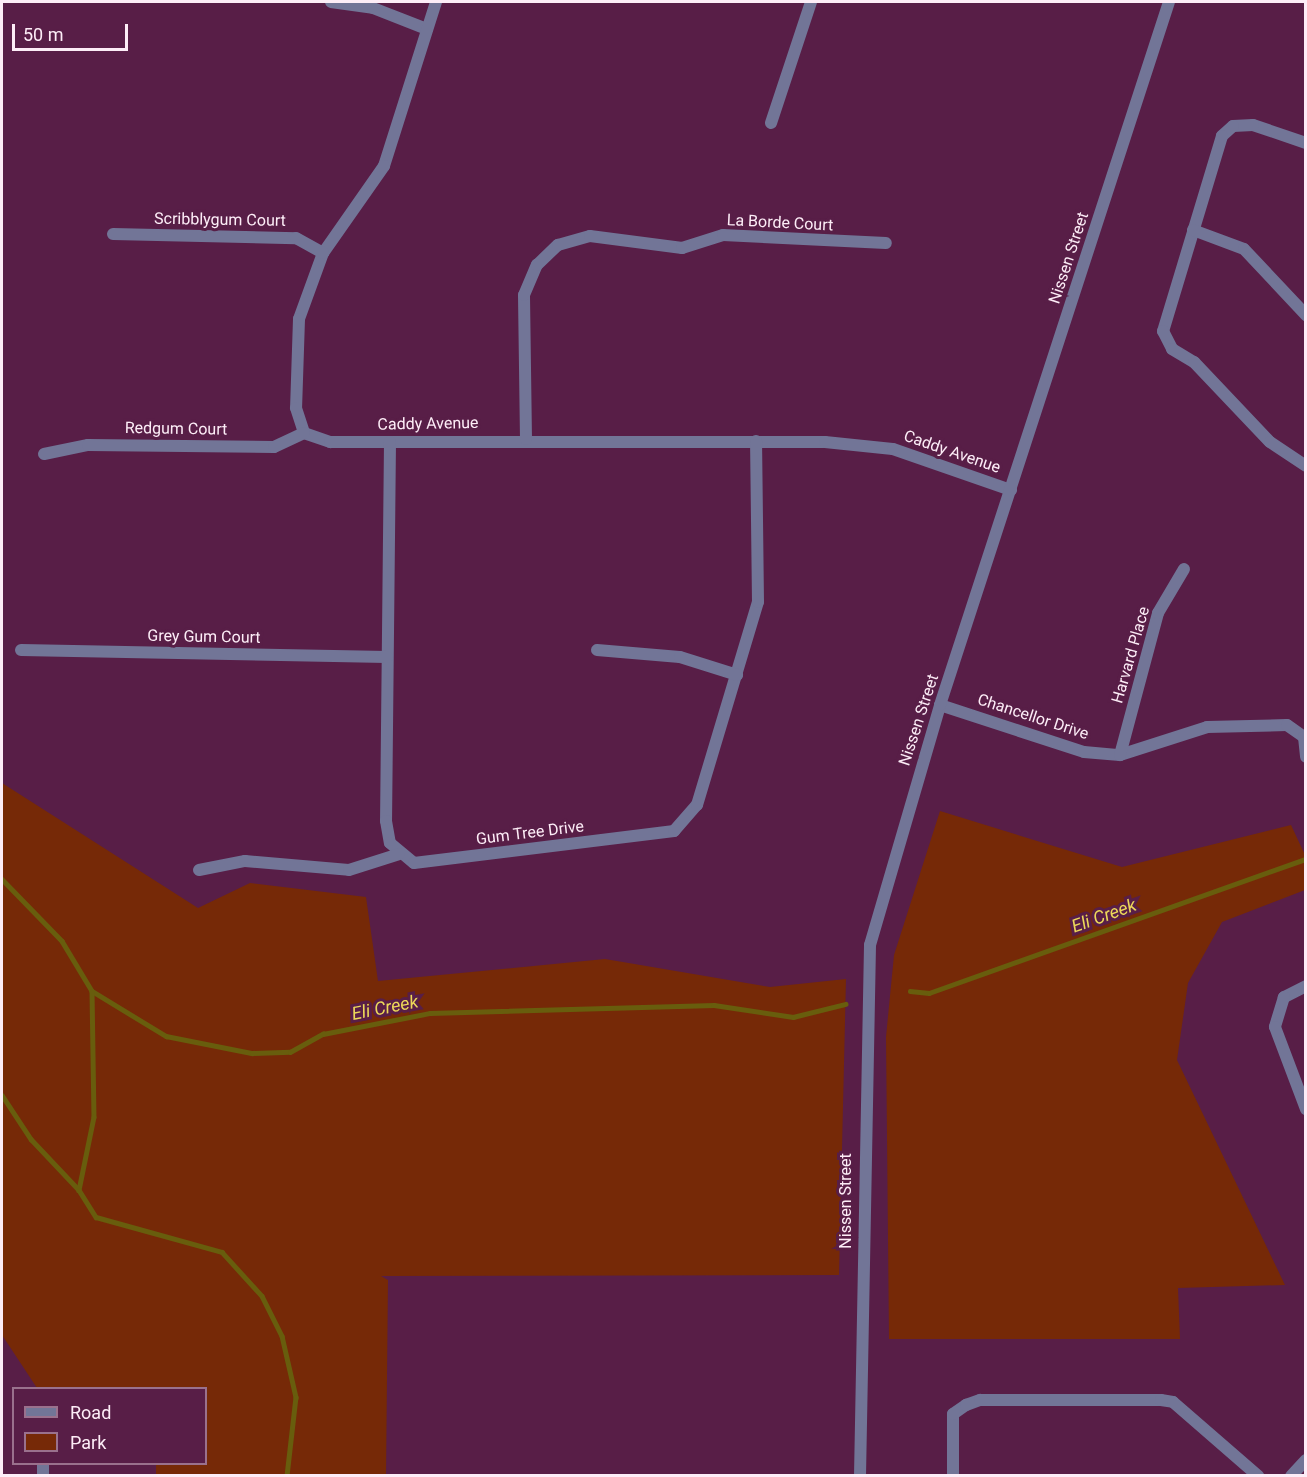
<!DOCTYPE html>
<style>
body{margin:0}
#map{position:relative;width:1307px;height:1477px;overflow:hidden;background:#581e47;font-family:Roboto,sans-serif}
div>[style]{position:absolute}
.green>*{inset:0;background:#762907}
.stream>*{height:4.5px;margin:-2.25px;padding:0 2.25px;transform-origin:2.25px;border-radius:2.25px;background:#685d0d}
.minor>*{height:12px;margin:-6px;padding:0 6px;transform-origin:6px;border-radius:6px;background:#727597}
.tertiary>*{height:12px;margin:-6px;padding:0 6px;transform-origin:6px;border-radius:6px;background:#727597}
span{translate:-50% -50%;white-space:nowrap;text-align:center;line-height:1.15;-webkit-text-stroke:6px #581e47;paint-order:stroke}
.street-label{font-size:16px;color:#fdedf7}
.water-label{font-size:18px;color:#edd959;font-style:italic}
.frame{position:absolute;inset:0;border:3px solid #fdedf7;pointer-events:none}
.legend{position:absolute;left:12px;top:1387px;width:195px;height:78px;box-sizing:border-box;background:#581e47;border:2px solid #9a718d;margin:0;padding:8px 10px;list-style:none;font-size:18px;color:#fdedf7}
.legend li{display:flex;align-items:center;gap:12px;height:30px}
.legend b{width:30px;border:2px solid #9a718d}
.scale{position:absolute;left:12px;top:24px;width:116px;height:27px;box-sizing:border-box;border:3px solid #fdedf7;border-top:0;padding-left:8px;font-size:18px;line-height:21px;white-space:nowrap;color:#fdedf7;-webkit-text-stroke:4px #581e47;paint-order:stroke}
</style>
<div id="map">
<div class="green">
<div style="clip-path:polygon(2px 783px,198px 908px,250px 883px,366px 897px,378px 981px,605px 959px,770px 987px,846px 979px,839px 1275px,381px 1276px,388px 1280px,386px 1475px,156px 1475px,156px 1464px,206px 1464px,206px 1388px,37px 1388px,2px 1335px)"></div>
<div style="clip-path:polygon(940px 811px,1122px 867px,1291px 825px,1305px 855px,1305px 890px,1222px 922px,1188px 983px,1177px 1060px,1285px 1285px,1178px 1288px,1180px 1339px,889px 1339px,886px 1037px,894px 955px)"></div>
</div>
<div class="stream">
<div style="left:2px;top:879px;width:86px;rotate:45.9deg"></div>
<div style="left:62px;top:941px;width:58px;rotate:59deg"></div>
<div style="left:92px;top:991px;width:87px;rotate:31.3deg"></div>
<div style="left:166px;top:1036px;width:88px;rotate:11.2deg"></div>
<div style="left:252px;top:1053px;width:38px;rotate:-2deg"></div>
<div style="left:290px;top:1052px;width:38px;rotate:-29deg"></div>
<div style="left:323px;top:1034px;width:109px;rotate:-11.1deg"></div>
<div style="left:430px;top:1013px;width:284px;rotate:-1.6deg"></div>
<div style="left:714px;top:1005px;width:80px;rotate:8.6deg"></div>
<div style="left:793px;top:1017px;width:54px;rotate:-14deg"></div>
<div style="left:92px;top:991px;width:126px;rotate:89.1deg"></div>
<div style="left:94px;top:1117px;width:75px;rotate:101.6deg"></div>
<div style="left:79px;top:1190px;width:32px;rotate:58deg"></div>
<div style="left:96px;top:1217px;width:131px;rotate:15.5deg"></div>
<div style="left:222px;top:1252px;width:59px;rotate:47.7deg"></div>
<div style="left:262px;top:1296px;width:45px;rotate:63.4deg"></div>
<div style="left:282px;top:1336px;width:63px;rotate:77.1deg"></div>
<div style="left:296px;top:1397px;width:80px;rotate:96.5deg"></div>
<div style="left:910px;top:991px;width:19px;rotate:6deg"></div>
<div style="left:929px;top:993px;width:400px;rotate:-19.6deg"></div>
<div style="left:2px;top:1095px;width:53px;rotate:56.6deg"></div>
<div style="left:31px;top:1139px;width:70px;rotate:46.7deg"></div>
</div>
<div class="minor">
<div style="left:331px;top:2px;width:42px;rotate:8.1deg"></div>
<div style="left:373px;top:8px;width:58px;rotate:21.3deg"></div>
<div style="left:436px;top:2px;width:172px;rotate:107.6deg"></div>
<div style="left:384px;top:166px;width:106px;rotate:125deg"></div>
<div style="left:323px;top:253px;width:70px;rotate:110deg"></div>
<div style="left:299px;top:319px;width:89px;rotate:91.9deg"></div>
<div style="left:296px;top:408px;width:26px;rotate:72deg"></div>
<div style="left:304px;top:433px;width:28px;rotate:19deg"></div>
<div style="left:330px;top:442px;width:495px"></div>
<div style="left:825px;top:442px;width:68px;rotate:5.9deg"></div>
<div style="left:893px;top:449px;width:125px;rotate:19.2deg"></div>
<div style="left:771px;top:123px;width:127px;rotate:-71.7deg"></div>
<div style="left:1306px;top:143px;width:56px;rotate:-161.2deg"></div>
<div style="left:1253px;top:125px;width:20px;rotate:177deg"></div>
<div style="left:1233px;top:126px;width:15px;rotate:138deg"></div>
<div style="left:1222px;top:136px;width:204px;rotate:106.8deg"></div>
<div style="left:1163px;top:331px;width:20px;rotate:63deg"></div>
<div style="left:1172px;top:349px;width:26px;rotate:31deg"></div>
<div style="left:1194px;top:362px;width:110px;rotate:46.5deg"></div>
<div style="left:1270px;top:442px;width:43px;rotate:33.7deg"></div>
<div style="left:1193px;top:230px;width:54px;rotate:20.4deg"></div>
<div style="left:1244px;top:249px;width:91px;rotate:46.8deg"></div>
<div style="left:113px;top:234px;width:183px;rotate:1.3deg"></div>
<div style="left:296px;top:238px;width:31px;rotate:29deg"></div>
<div style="left:526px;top:439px;width:144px;rotate:-90.8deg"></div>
<div style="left:524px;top:295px;width:33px;rotate:-67deg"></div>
<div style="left:537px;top:265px;width:29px;rotate:-44deg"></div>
<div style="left:558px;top:245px;width:33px;rotate:-16deg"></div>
<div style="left:590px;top:236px;width:93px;rotate:7.4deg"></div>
<div style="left:682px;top:248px;width:43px;rotate:-17.6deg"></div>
<div style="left:723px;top:235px;width:163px;rotate:2.8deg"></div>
<div style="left:390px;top:442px;width:379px;rotate:90.6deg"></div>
<div style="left:386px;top:821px;width:22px;rotate:80deg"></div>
<div style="left:390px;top:843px;width:31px;rotate:40deg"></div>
<div style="left:414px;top:863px;width:262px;rotate:-7deg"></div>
<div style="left:674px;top:831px;width:35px;rotate:-49deg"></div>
<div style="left:697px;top:805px;width:212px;rotate:-73.3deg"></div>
<div style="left:758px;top:602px;width:161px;rotate:-90.7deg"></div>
<div style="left:44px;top:454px;width:45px;rotate:-11.6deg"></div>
<div style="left:88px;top:445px;width:186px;rotate:0.6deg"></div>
<div style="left:274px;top:447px;width:33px;rotate:-25deg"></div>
<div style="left:21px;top:650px;width:366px;rotate:1.1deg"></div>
<div style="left:597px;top:650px;width:83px;rotate:4.8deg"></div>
<div style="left:680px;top:657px;width:60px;rotate:17.5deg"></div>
<div style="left:940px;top:705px;width:151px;rotate:18.1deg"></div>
<div style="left:1084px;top:752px;width:36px;rotate:5deg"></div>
<div style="left:1120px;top:755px;width:91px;rotate:-17.8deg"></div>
<div style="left:1207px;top:727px;width:80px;rotate:-1.4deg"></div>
<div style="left:1287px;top:725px;width:21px;rotate:35deg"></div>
<div style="left:1304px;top:737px;width:20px;rotate:84deg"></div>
<div style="left:1120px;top:755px;width:147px;rotate:-75deg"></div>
<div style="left:1158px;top:613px;width:51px;rotate:-59.4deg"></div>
<div style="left:199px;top:870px;width:47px;rotate:-11.1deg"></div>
<div style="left:245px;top:861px;width:104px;rotate:4.9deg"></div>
<div style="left:349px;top:870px;width:52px;rotate:-17.7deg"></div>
<div style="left:1306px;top:986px;width:25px;rotate:153deg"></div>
<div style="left:1284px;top:997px;width:31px;rotate:107deg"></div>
<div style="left:1275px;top:1027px;width:88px;rotate:69.3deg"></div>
<div style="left:43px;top:1476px;width:12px;rotate:-90deg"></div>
<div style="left:953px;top:1476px;width:62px;rotate:-90deg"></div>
<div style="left:953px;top:1414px;width:16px;rotate:-35deg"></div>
<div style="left:966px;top:1405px;width:15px;rotate:-20deg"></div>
<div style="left:980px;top:1400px;width:181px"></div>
<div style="left:1161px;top:1400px;width:12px;rotate:9deg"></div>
<div style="left:1173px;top:1402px;width:113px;rotate:41deg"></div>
<div style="left:1291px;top:1476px;width:22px;rotate:-47deg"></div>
</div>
<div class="tertiary">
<div style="left:860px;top:1476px;width:531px;rotate:-88.92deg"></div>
<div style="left:870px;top:945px;width:250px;rotate:-73.7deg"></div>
<div style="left:940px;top:705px;width:739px;rotate:-71.96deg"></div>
</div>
<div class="street-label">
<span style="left:220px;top:220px;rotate:1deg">Scribblygum Court</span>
<span style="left:780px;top:223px;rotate:3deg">La Borde Court</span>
<span style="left:1069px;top:258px;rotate:-72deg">Nissen Street</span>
<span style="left:428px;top:424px;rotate:-1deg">Caddy Avenue</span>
<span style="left:176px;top:429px;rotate:1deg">Redgum Court</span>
<span style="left:952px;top:452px;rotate:19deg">Caddy Avenue</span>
<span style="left:204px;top:637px;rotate:1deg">Grey Gum Court</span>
<span style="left:1131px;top:655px;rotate:-74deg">Harvard Place</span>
<span style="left:1033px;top:717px;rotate:18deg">Chancellor Drive</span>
<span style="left:919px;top:720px;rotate:-72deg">Nissen Street</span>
<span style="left:530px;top:833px;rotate:-7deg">Gum Tree Drive</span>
<span style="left:846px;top:1201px;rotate:-90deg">Nissen Street</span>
</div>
<div class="water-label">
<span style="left:1104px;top:916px;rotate:-20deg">Eli Creek</span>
<span style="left:385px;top:1008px;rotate:-11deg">Eli Creek</span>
</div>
<div class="frame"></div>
<ul class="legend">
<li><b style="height:8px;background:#727597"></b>Road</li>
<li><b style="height:16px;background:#762907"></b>Park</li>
</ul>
<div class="scale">50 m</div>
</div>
